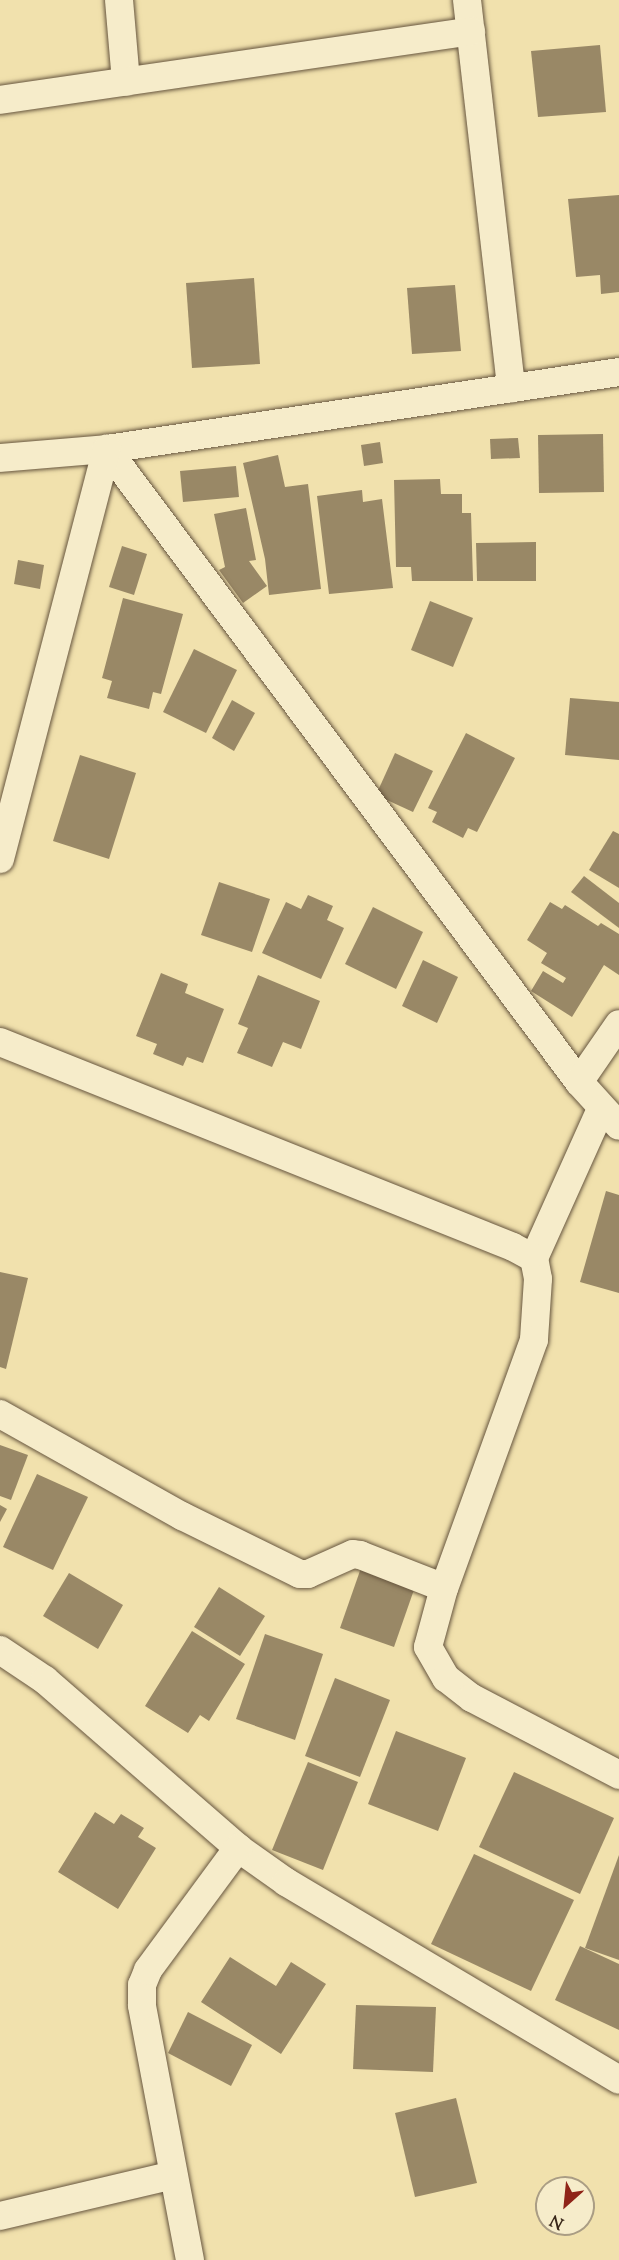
<!DOCTYPE html>
<style>
body{margin:0}
#map{position:relative;width:619px;height:2260px;overflow:hidden;background:#f1e1ad;font-family:"Sorts Mill Goudy",serif}
div>[style]{position:absolute}
.building>*{inset:0;background:#986}
.roads{filter:drop-shadow(0 0 2px #67563f) drop-shadow(0 0 2px #67563f)}
.minor>*{height:28px;margin:-14px;padding:0 14px;transform-origin:14px;border-radius:14px;background:#f6ecca}
span{translate:-50% -50%;white-space:nowrap;text-align:center;line-height:1.15;-webkit-text-stroke:5px #f6ecca;paint-order:stroke}
.north{position:absolute;left:535px;top:2176px;width:60px;height:60px;box-sizing:border-box;background:#f6ecca;border:2px solid #aa9d84;border-radius:50%;rotate:207deg;font-size:16px;font-weight:700;line-height:24px;text-align:center;color:#39271a}
.north::after{content:'';display:block;margin:auto;width:21px;height:27px;background:#8f2418;clip-path:polygon(50% 0,100% 100%,50% 72%,0 100%)}
</style>
<div id="map">
<div class="building">
<div style="clip-path:polygon(600px 45px,606px 112px,538px 117px,531px 51px)"></div>
<div style="clip-path:polygon(619px 195px,619px 292px,601px 294px,600px 275px,576px 277px,568px 199px)"></div>
<div style="clip-path:polygon(254px 278px,260px 364px,192px 368px,186px 283px)"></div>
<div style="clip-path:polygon(455px 285px,461px 351px,412px 354px,407px 288px)"></div>
<div style="clip-path:polygon(603px 434px,604px 492px,539px 493px,538px 435px)"></div>
<div style="clip-path:polygon(518px 438px,520px 458px,491px 459px,490px 439px)"></div>
<div style="clip-path:polygon(380px 442px,383px 463px,364px 466px,361px 445px)"></div>
<div style="clip-path:polygon(278px 455px,285px 487px,308px 484px,321px 589px,269px 595px,265px 559px,243px 463px)"></div>
<div style="clip-path:polygon(236px 466px,239px 497px,183px 502px,180px 471px)"></div>
<div style="clip-path:polygon(440px 479px,441px 494px,462px 494px,462px 513px,471px 513px,473px 581px,412px 581px,411px 567px,396px 567px,394px 480px)"></div>
<div style="clip-path:polygon(362px 490px,363px 502px,382px 499px,393px 588px,329px 594px,317px 496px)"></div>
<div style="clip-path:polygon(246px 508px,256px 560px,249px 561px,267px 586px,243px 603px,219px 570px,225px 567px,214px 514px)"></div>
<div style="clip-path:polygon(536px 542px,536px 581px,477px 581px,476px 543px)"></div>
<div style="clip-path:polygon(122px 546px,147px 554px,134px 595px,109px 587px)"></div>
<div style="clip-path:polygon(18px 560px,44px 565px,40px 589px,14px 584px)"></div>
<div style="clip-path:polygon(123px 598px,183px 614px,161px 694px,153px 692px,149px 709px,107px 698px,112px 681px,102px 678px)"></div>
<div style="clip-path:polygon(430px 601px,473px 618px,453px 667px,411px 650px)"></div>
<div style="clip-path:polygon(194px 649px,237px 670px,206px 733px,163px 712px)"></div>
<div style="clip-path:polygon(570px 698px,619px 702px,619px 760px,565px 755px)"></div>
<div style="clip-path:polygon(232px 700px,255px 713px,234px 751px,212px 738px)"></div>
<div style="clip-path:polygon(466px 733px,515px 758px,477px 832px,468px 828px,463px 838px,432px 822px,437px 812px,428px 808px)"></div>
<div style="clip-path:polygon(395px 753px,433px 771px,413px 812px,376px 795px)"></div>
<div style="clip-path:polygon(80px 755px,136px 773px,109px 859px,53px 841px)"></div>
<div style="clip-path:polygon(613px 831px,619px 834px,619px 888px,589px 870px)"></div>
<div style="clip-path:polygon(584px 876px,619px 903px,619px 928px,571px 892px)"></div>
<div style="clip-path:polygon(219px 882px,270px 899px,252px 952px,201px 935px)"></div>
<div style="clip-path:polygon(308px 895px,333px 906px,327px 920px,344px 928px,321px 979px,262px 953px,286px 902px,301px 909px)"></div>
<div style="clip-path:polygon(550px 902px,562px 909px,565px 905px,598px 926px,601px 923px,619px 934px,619px 975px,604px 965px,572px 1017px,531px 991px,543px 971px,563px 983px,566px 978px,541px 963px,547px 953px,527px 940px)"></div>
<div style="clip-path:polygon(373px 907px,423px 932px,396px 989px,345px 964px)"></div>
<div style="clip-path:polygon(423px 960px,458px 977px,437px 1023px,402px 1006px)"></div>
<div style="clip-path:polygon(161px 973px,188px 984px,185px 993px,224px 1009px,203px 1063px,187px 1057px,183px 1066px,153px 1054px,157px 1044px,136px 1036px)"></div>
<div style="clip-path:polygon(258px 975px,320px 1001px,301px 1049px,283px 1042px,272px 1067px,237px 1053px,248px 1028px,238px 1024px)"></div>
<div style="clip-path:polygon(606px 1191px,619px 1195px,619px 1293px,580px 1282px)"></div>
<div style="clip-path:polygon(0 1272px,28px 1278px,6px 1369px,0 1367px)"></div>
<div style="clip-path:polygon(0 1445px,28px 1455px,11px 1500px,0 1496px)"></div>
<div style="clip-path:polygon(37px 1474px,88px 1497px,53px 1570px,3px 1547px)"></div>
<div style="clip-path:polygon(0 1505px,7px 1509px,0 1522px)"></div>
<div style="clip-path:polygon(362px 1565px,416px 1584px,394px 1647px,340px 1628px)"></div>
<div style="clip-path:polygon(69px 1573px,123px 1605px,98px 1649px,43px 1616px)"></div>
<div style="clip-path:polygon(219px 1587px,265px 1616px,240px 1656px,194px 1627px)"></div>
<div style="clip-path:polygon(192px 1631px,245px 1664px,209px 1721px,200px 1715px,188px 1733px,145px 1706px)"></div>
<div style="clip-path:polygon(265px 1634px,323px 1654px,295px 1740px,236px 1719px)"></div>
<div style="clip-path:polygon(335px 1678px,390px 1700px,360px 1777px,305px 1756px)"></div>
<div style="clip-path:polygon(396px 1731px,466px 1758px,438px 1831px,368px 1804px)"></div>
<div style="clip-path:polygon(308px 1762px,358px 1782px,323px 1870px,272px 1850px)"></div>
<div style="clip-path:polygon(514px 1772px,614px 1818px,580px 1894px,479px 1847px)"></div>
<div style="clip-path:polygon(95px 1812px,114px 1824px,121px 1814px,144px 1828px,138px 1837px,156px 1848px,118px 1909px,58px 1872px)"></div>
<div style="clip-path:polygon(474px 1854px,574px 1900px,531px 1991px,431px 1944px)"></div>
<div style="clip-path:polygon(619px 1855px,619px 1960px,585px 1948px)"></div>
<div style="clip-path:polygon(580px 1946px,619px 1964px,619px 2030px,555px 2000px)"></div>
<div style="clip-path:polygon(230px 1957px,276px 1986px,291px 1962px,326px 1984px,281px 2054px,201px 2002px)"></div>
<div style="clip-path:polygon(356px 2005px,436px 2007px,433px 2072px,353px 2069px)"></div>
<div style="clip-path:polygon(188px 2012px,252px 2045px,231px 2086px,168px 2053px)"></div>
<div style="clip-path:polygon(456px 2098px,477px 2183px,415px 2197px,395px 2113px)"></div>
</div>
<div class="roads">
<div class="minor">
<div style="left:119px;top:0;width:82px;rotate:85.1deg"></div>
<div style="left:467px;top:0;width:391px;rotate:83.5deg"></div>
<div style="left:0;top:100px;width:476px;rotate:-8.3deg"></div>
<div style="left:107px;top:449px;width:790px;rotate:53.29deg"></div>
<div style="left:579px;top:1082px;width:59px;rotate:47.7deg"></div>
<div style="left:0;top:458px;width:107px;rotate:-4.8deg"></div>
<div style="left:107px;top:449px;width:518px;rotate:-8.55deg"></div>
<div style="left:0;top:859px;width:424px;rotate:-75.4deg"></div>
<div style="left:0;top:1042px;width:552px;rotate:21.78deg"></div>
<div style="left:513px;top:1247px;width:24px;rotate:28deg"></div>
<div style="left:579px;top:1082px;width:70px;rotate:-55.4deg"></div>
<div style="left:601px;top:1109px;width:163px;rotate:114.2deg"></div>
<div style="left:534px;top:1258px;width:21px;rotate:79deg"></div>
<div style="left:538px;top:1279px;width:61px;rotate:93.8deg"></div>
<div style="left:534px;top:1340px;width:264px;rotate:109.9deg"></div>
<div style="left:444px;top:1588px;width:61px;rotate:105.2deg"></div>
<div style="left:428px;top:1647px;width:36px;rotate:60deg"></div>
<div style="left:446px;top:1678px;width:33px;rotate:38deg"></div>
<div style="left:472px;top:1698px;width:166px;rotate:27.6deg"></div>
<div style="left:0;top:1414px;width:209px;rotate:29.3deg"></div>
<div style="left:182px;top:1516px;width:131px;rotate:26.2deg"></div>
<div style="left:300px;top:1574px;width:8px"></div>
<div style="left:308px;top:1574px;width:49px;rotate:-24deg"></div>
<div style="left:353px;top:1554px;width:7px;rotate:8deg"></div>
<div style="left:360px;top:1555px;width:90px;rotate:21.4deg"></div>
<div style="left:0;top:1650px;width:54px;rotate:33.7deg"></div>
<div style="left:45px;top:1680px;width:256px;rotate:41deg"></div>
<div style="left:238px;top:1848px;width:59px;rotate:35.3deg"></div>
<div style="left:286px;top:1882px;width:387px;rotate:30.7deg"></div>
<div style="left:0;top:2216px;width:178px;rotate:-13.3deg"></div>
<div style="left:190px;top:2260px;width:259px;rotate:-100.7deg"></div>
<div style="left:142px;top:2005px;width:20px;rotate:-90deg"></div>
<div style="left:142px;top:1985px;width:16px;rotate:-68deg"></div>
<div style="left:148px;top:1970px;width:152px;rotate:-53.6deg"></div>
</div>
</div>
<div class="north">N</div>
</div>
